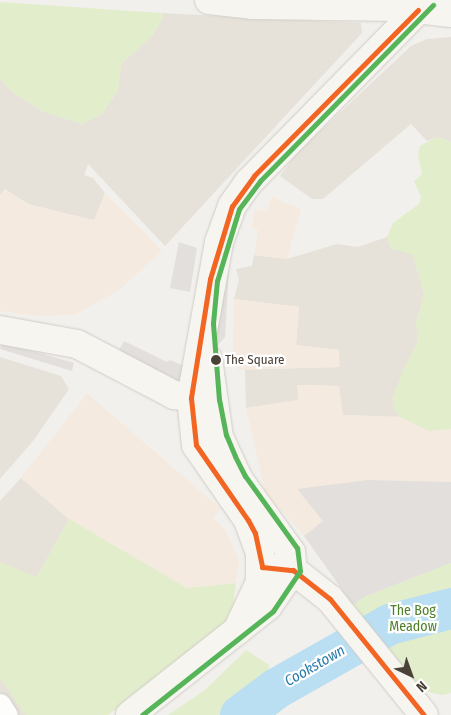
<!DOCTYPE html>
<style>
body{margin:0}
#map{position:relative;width:451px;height:715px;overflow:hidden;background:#f2f0ec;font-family:"Fira Sans Condensed",sans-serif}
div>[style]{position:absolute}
.residential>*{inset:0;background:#e6e2d9}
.commercial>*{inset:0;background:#f5eadf}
.green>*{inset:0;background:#e2edcc}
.parking>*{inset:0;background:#e2dfdc}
.river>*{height:41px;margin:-20.5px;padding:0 20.5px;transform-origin:20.5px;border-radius:20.5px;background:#bbdff2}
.roads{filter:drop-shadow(0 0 1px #cfccc8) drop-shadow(0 0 1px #cfccc8)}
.street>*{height:21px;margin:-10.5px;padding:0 10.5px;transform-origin:10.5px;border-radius:10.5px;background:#fdfdfc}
.secondary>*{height:28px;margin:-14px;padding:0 14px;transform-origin:14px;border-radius:14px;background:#f7f5f0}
.bus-1>*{height:5px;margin:-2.5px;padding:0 2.5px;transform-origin:2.5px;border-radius:2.5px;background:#f26522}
.bus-2>*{height:5px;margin:-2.5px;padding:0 2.5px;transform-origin:2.5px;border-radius:2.5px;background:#56b559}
.dots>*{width:14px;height:14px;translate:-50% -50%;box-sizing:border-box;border:2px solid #fff;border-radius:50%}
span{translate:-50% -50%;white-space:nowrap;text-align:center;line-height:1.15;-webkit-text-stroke:4.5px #fff;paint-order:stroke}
.bus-label{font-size:13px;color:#4a4137}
.left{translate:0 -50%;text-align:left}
.park-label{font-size:14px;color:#4d7f27}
.water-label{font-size:15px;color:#287bab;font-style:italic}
.north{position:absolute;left:386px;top:650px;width:50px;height:50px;-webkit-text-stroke:4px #fff;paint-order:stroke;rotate:138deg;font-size:14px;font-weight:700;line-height:20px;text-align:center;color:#4a4137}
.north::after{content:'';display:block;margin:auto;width:18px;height:22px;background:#4a4137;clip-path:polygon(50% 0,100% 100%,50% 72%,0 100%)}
</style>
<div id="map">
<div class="residential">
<div style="clip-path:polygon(161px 13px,361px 23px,362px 33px,165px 246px,88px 164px,84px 175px,93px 178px,105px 193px,95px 221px,28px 204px,6px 190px,0 195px,0 78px,11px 91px,42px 111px,82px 124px,102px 114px,118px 90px,121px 64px,151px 37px,163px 18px)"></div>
<div style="clip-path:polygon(451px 37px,451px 142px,437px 137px,427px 141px,411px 124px,323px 199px,312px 199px,280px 176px,297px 153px,411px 46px,427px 39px)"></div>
<div style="clip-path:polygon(387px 237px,391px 248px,413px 254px,424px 295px,416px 322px,418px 342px,403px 370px,394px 409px,400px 417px,342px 415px,339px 386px,298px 385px,299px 400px,246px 408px,245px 369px,339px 367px,339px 350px,296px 345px,299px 307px,234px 299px,239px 280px,236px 269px,252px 266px,254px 255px,287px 259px,337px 244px,358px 247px)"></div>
<div style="clip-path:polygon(0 357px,61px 376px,69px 389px,33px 441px,0 479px)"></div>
<div style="clip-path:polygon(21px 478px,69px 519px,37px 577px,64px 715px,0 715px,0 590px,13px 568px,0 562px,0 501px)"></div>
</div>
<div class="commercial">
<div style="clip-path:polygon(5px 189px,28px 204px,94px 220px,105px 193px,162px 251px,118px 291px,74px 315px,34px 316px,0 311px,0 195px)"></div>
<div style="clip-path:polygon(272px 197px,301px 209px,287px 259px,254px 255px,258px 230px,251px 227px,255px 209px,266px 212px)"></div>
<div style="clip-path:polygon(234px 299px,299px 307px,296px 345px,339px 350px,340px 367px,238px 370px,233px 354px)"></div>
<div style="clip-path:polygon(297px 385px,339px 386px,343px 415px,400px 417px,429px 431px,451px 429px,451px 482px,368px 480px,298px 490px,323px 521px,304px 536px,265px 492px,246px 408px,298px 400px)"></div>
<div style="clip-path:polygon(87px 393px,221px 509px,213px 518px,226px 531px,239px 560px,236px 583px,187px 588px,69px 519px,21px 478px)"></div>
</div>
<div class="green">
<div style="clip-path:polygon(0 2px,161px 13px,163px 18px,151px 37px,121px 64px,118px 90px,102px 114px,82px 124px,42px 111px,11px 91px,0 78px)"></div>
<div style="clip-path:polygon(437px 137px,451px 142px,451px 429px,429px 431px,400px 417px,394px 409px,392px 400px,403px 370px,418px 342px,416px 322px,424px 295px,413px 255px,391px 248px,387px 237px,393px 223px,419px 204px,421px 197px,414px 181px,422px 174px,418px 155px,420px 146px)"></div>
<div style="clip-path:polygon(69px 519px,187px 588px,236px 583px,232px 614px,219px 634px,108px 715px,25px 715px,0 678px,0 562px,37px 577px)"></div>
<div style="clip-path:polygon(451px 563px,451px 693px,442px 695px,420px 690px,353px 605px,366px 596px)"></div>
<div style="clip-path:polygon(246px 650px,269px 665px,260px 715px,168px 715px,205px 690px)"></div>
</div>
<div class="parking">
<div style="clip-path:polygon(179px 242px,197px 248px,190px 292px,170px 288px)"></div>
<div style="clip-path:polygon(222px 266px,229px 268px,225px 337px,217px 346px,217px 298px)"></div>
<div style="clip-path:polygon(124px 341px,167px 362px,170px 360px,189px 368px,182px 384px,116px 355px)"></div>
<div style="clip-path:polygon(2px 342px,74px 363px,72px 371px,0 349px)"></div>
<div style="clip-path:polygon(368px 480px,451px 482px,451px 563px,366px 596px,353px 605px,304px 536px,323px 521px,297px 489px)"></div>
</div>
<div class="river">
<div style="left:240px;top:715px;width:45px;rotate:-36.9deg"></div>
<div style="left:276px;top:688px;width:130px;rotate:-29.5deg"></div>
<div style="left:389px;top:624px;width:64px;rotate:-14.5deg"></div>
</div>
<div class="roads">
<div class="street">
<div style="left:0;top:704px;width:13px;rotate:58deg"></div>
</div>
<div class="secondary">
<div style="left:209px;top:0;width:43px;rotate:6.6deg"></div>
<div style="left:252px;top:5px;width:147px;rotate:0.8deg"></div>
<div style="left:399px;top:7px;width:52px;rotate:6.6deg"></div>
<div style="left:0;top:330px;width:78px;rotate:10.3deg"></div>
<div style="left:77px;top:344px;width:110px;rotate:27.7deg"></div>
<div style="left:174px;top:395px;width:34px;rotate:8deg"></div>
<div style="left:208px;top:359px;width:79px;rotate:82deg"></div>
<div style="left:219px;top:437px;width:47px;rotate:65.1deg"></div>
<div style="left:239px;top:480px;width:89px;rotate:54.2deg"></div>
<div style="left:291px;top:552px;width:18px;rotate:84deg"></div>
<div style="left:276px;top:568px;width:17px;rotate:7deg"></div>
<div style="left:293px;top:570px;width:47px;rotate:38.1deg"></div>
<div style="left:330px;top:599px;width:149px;rotate:51deg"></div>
<div style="left:237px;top:631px;width:54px;rotate:-64.9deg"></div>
<div style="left:260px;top:582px;width:29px;rotate:-90deg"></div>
<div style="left:260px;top:553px;width:35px;rotate:-110deg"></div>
<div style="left:248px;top:520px;width:91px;rotate:-124.7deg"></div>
<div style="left:196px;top:445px;width:47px;rotate:-96.1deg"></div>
<div style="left:191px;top:398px;width:158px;rotate:-79.8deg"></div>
<div style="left:219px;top:242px;width:38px;rotate:-70deg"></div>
<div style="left:232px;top:206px;width:29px;rotate:-55deg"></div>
<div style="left:249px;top:182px;width:255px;rotate:-45.5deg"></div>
<div style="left:130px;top:715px;width:176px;rotate:-38.3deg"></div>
<div style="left:268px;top:606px;width:44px;rotate:-55.2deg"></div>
</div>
</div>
<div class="bus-1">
<div style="left:418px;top:10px;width:233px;rotate:134.7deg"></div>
<div style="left:254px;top:176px;width:37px;rotate:126deg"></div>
<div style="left:232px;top:206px;width:76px;rotate:106.8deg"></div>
<div style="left:210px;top:279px;width:121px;rotate:99.1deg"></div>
<div style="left:191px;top:398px;width:47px;rotate:83.9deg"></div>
<div style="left:196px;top:445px;width:91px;rotate:55.3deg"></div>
<div style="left:248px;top:520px;width:15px;rotate:62deg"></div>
<div style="left:255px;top:533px;width:35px;rotate:78deg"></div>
<div style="left:262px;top:567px;width:31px;rotate:6deg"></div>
<div style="left:293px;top:570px;width:47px;rotate:38.1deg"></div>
<div style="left:330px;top:599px;width:149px;rotate:51deg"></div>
</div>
<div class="bus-2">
<div style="left:142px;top:715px;width:167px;rotate:-38.4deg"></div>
<div style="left:273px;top:611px;width:48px;rotate:-56deg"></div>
<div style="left:300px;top:571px;width:23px;rotate:-97deg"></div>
<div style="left:297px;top:548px;width:89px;rotate:-125.8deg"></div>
<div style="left:245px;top:476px;width:22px;rotate:-117deg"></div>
<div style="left:235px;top:456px;width:23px;rotate:-113deg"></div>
<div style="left:226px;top:435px;width:36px;rotate:-101deg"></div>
<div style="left:219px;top:400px;width:77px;rotate:-94.5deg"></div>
<div style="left:213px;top:323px;width:42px;rotate:-84.6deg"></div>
<div style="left:217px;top:281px;width:75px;rotate:-73deg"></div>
<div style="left:239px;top:209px;width:35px;rotate:-53deg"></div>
<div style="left:260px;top:181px;width:247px;rotate:-45.5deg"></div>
</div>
<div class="dots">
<div style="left:216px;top:360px;background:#4a4137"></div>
</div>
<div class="bus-label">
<span class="left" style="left:225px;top:360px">The Square</span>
</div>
<div class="park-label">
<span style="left:413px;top:619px">The Bog<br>Meadow</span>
</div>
<div class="water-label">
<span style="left:315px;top:666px;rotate:-30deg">Cookstown</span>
</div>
<div class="north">N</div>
</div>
